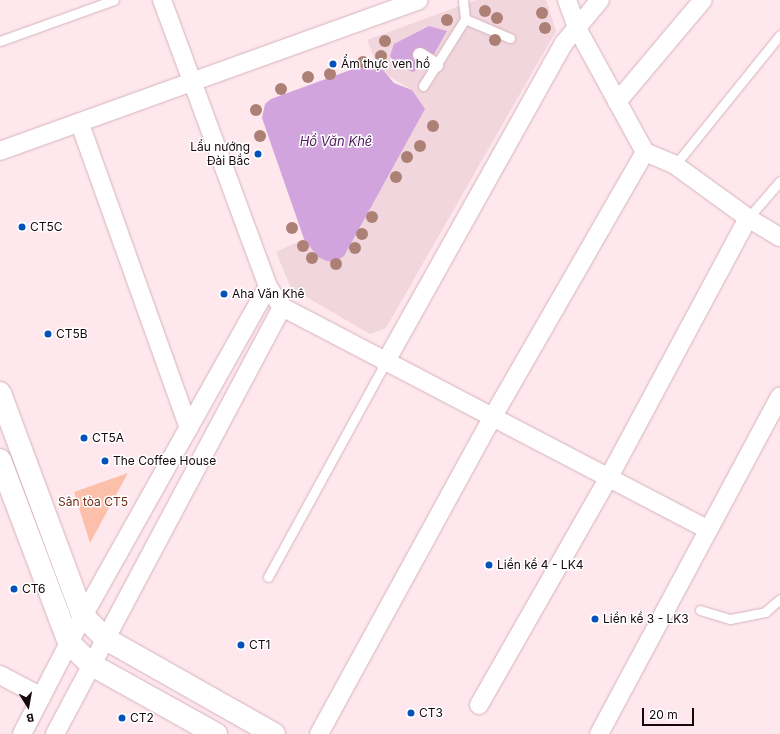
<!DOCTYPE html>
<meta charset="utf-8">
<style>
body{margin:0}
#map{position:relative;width:780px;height:734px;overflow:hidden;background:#fee7ed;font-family:Inter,sans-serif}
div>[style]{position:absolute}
.built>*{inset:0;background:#f1d6dd}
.green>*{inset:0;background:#fcc0aa}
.water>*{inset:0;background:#d2a4dd}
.roads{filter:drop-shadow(0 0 1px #d5b2bb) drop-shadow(0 0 1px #d5b2bb)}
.service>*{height:9px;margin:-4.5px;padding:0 4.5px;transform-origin:4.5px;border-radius:4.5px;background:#fff}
.pedestrian>*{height:14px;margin:-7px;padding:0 7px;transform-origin:7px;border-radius:7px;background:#fff}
.minor>*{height:18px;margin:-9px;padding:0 9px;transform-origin:9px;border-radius:9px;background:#fff}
.tertiary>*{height:22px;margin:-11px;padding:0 11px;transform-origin:11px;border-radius:11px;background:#fff}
.trees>*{width:12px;height:12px;margin:-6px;border-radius:50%;background:#ad8075}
.dots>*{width:11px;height:11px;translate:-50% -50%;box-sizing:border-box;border:2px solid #fff;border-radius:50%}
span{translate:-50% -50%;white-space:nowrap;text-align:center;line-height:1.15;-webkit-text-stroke:3px #fff;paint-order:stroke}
.poi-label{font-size:12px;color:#14080c}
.left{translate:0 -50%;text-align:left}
.right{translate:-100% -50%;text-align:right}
.park-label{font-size:12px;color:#6b2b13}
.water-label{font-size:13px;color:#501a5d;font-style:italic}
.north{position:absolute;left:8px;top:686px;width:40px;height:40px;-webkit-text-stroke:3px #fff;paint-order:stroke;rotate:169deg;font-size:11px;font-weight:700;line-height:16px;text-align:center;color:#14080c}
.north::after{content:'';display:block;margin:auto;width:14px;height:18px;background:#14080c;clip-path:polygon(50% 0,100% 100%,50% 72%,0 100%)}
.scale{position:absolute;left:642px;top:708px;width:52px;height:18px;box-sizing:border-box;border:2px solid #14080c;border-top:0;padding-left:5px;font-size:12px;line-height:14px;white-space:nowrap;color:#14080c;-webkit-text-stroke:3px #fff;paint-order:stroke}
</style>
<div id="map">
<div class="built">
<div style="clip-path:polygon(476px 0,546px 0,556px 31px,386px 328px,370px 334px,291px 288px,276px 252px,304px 239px,310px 247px,412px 90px,380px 71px,367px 40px)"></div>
</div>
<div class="green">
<div style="clip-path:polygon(128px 473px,90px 543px,74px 492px)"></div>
</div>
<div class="water">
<div style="clip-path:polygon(429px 26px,447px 31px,429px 63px,413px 72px,398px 66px,390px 56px,394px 44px)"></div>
<div style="clip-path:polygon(375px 61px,394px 83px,412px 90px,425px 109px,344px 256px,335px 262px,327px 261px,318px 257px,304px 239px,262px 118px,265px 104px,271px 99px)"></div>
</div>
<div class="roads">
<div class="service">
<div style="left:465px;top:19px;width:49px;rotate:22.9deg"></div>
<div style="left:0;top:41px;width:121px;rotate:-19.8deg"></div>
<div style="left:423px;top:86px;width:79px;rotate:-57.9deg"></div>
<div style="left:465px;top:19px;width:19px;rotate:-96deg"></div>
<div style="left:675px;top:165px;width:167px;rotate:-51.1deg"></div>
<div style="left:748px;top:218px;width:49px;rotate:-49.1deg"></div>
<div style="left:268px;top:577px;width:244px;rotate:-61.3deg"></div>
<div style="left:700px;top:610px;width:31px;rotate:17deg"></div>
<div style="left:730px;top:619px;width:36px;rotate:-11deg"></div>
<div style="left:765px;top:612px;width:20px;rotate:-41deg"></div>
</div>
<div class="pedestrian">
<div style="left:420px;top:55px;width:19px;rotate:32deg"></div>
</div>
<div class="minor">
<div style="left:162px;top:0;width:306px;rotate:69.7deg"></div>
<div style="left:268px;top:287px;width:24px;rotate:55deg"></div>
<div style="left:282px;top:307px;width:479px;rotate:27.6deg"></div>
<div style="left:567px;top:0;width:30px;rotate:70deg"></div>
<div style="left:577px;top:28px;width:141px;rotate:61.3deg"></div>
<div style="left:645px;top:152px;width:33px;rotate:23deg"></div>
<div style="left:675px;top:165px;width:90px;rotate:36deg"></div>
<div style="left:748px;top:218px;width:37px;rotate:31deg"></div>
<div style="left:617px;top:102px;width:133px;rotate:-49.9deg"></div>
<div style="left:80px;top:124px;width:323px;rotate:70.3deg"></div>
<div style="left:0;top:151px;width:445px;rotate:-19.8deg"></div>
<div style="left:385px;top:363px;width:367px;rotate:-60.8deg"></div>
<div style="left:564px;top:43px;width:56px;rotate:-50.1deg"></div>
<div style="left:0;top:675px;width:47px;rotate:27.6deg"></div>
<div style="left:479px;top:705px;width:260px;rotate:-60.3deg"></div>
<div style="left:608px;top:479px;width:296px;rotate:-61.8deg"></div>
<div style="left:22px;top:734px;width:133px;rotate:-62.7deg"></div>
<div style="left:83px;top:616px;width:377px;rotate:-60.7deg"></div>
<div style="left:55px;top:734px;width:484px;rotate:-62deg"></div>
<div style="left:319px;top:734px;width:360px;rotate:-61.3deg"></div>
<div style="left:492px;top:418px;width:307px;rotate:-60.1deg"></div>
<div style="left:599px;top:734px;width:383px;rotate:-61.8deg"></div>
</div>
<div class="tertiary">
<div style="left:0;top:393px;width:238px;rotate:69.6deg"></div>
<div style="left:83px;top:616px;width:33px;rotate:45deg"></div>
<div style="left:106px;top:639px;width:193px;rotate:29.5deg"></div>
<div style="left:0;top:460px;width:196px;rotate:69.3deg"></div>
<div style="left:69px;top:643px;width:32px;rotate:44deg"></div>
<div style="left:92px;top:665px;width:142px;rotate:29.1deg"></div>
</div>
</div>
<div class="trees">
<div style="left:485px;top:11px"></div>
<div style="left:542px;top:13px"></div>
<div style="left:497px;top:18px"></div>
<div style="left:447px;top:20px"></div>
<div style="left:545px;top:28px"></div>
<div style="left:495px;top:40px"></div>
<div style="left:385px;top:41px"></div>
<div style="left:381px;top:56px"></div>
<div style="left:363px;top:62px"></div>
<div style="left:330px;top:74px"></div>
<div style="left:308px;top:77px"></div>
<div style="left:281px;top:89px"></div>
<div style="left:256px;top:110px"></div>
<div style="left:433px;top:126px"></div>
<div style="left:260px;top:136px"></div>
<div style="left:420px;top:146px"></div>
<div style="left:407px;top:157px"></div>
<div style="left:396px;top:177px"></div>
<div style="left:372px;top:217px"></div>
<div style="left:292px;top:228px"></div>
<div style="left:362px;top:234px"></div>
<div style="left:303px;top:246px"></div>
<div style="left:355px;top:248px"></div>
<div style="left:312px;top:258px"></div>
<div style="left:336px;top:264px"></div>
</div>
<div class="dots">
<div style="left:333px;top:64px;background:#0451bb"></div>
<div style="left:258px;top:154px;background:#0451bb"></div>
<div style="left:22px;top:227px;background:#0451bb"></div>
<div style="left:224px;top:294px;background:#0451bb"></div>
<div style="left:48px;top:334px;background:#0451bb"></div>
<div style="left:84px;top:438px;background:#0451bb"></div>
<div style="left:105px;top:461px;background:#0451bb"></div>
<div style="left:489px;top:565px;background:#0451bb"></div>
<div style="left:14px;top:589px;background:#0451bb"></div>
<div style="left:595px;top:619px;background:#0451bb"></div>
<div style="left:241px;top:645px;background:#0451bb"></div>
<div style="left:411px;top:713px;background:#0451bb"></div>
<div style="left:122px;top:718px;background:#0451bb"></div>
</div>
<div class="poi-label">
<span class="left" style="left:341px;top:64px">Ẩm thực ven hồ</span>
<span class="right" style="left:250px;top:154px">Lẩu nướng<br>Đài Bắc</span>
<span class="left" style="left:30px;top:227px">CT5C</span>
<span class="left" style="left:232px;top:294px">Aha Văn Khê</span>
<span class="left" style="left:56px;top:334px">CT5B</span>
<span class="left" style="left:92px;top:438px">CT5A</span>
<span class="left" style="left:113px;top:461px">The Coffee House</span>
<span class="left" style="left:497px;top:565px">Liền kề 4 - LK4</span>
<span class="left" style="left:22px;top:589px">CT6</span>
<span class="left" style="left:603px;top:619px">Liền kề 3 - LK3</span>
<span class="left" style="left:249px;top:645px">CT1</span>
<span class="left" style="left:419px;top:713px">CT3</span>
<span class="left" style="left:130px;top:718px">CT2</span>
</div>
<div class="park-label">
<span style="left:93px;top:502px">Sân tòa CT5</span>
</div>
<div class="water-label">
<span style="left:336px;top:141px">Hồ Văn Khê</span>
</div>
<div class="north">B</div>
<div class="scale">20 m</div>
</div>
